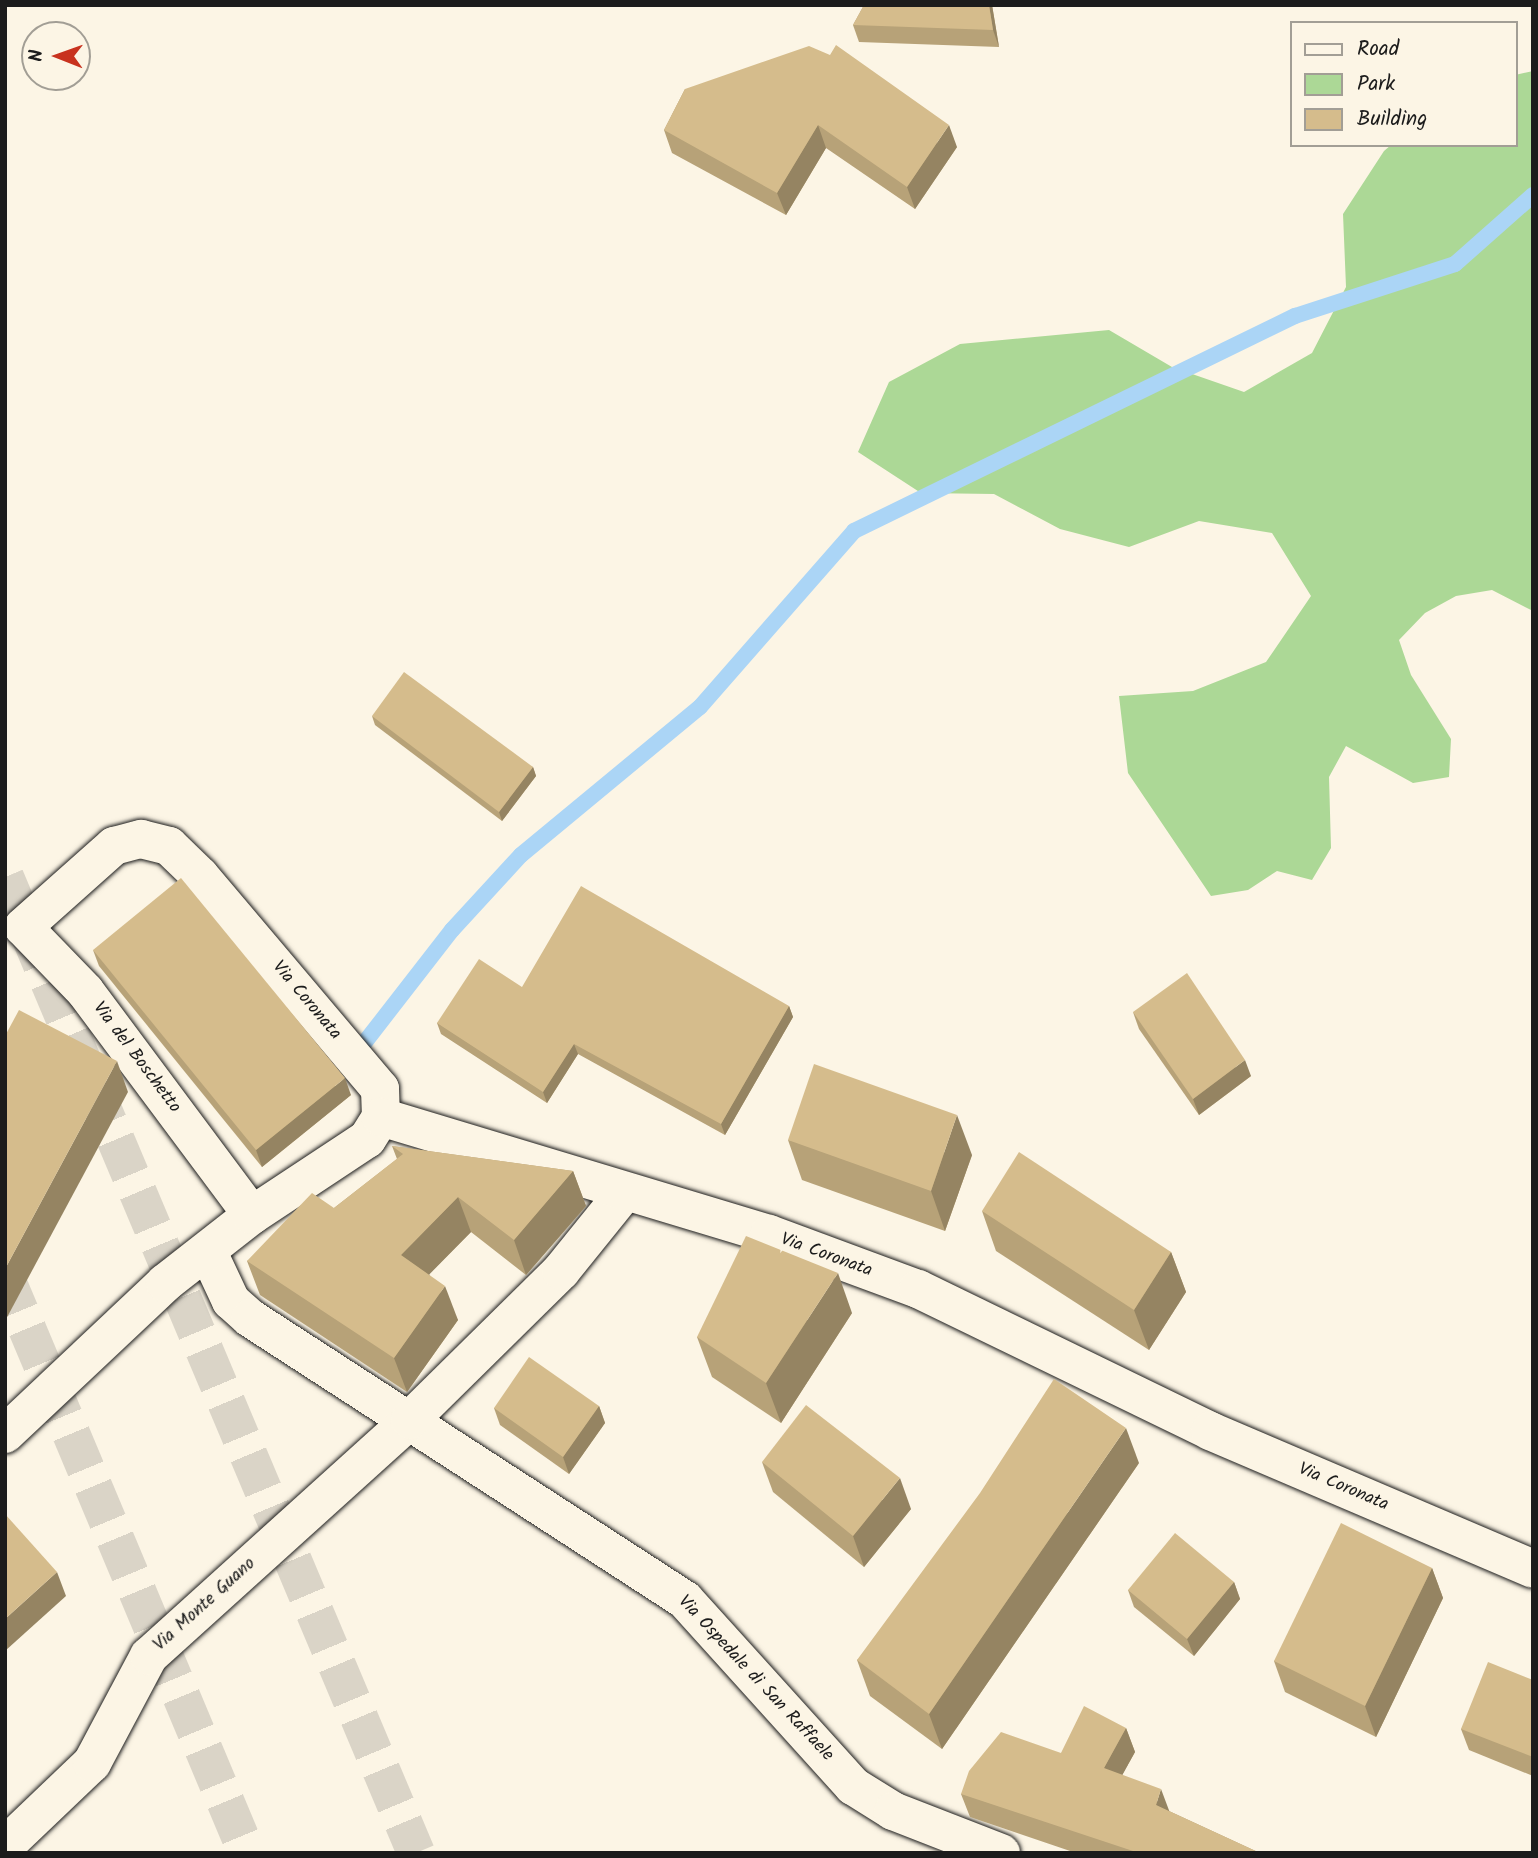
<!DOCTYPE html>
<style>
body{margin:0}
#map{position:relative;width:1538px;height:1858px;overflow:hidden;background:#fcf5e5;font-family:Kalam,sans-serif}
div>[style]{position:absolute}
.green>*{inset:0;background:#acd896}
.stream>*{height:16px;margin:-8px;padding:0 8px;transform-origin:8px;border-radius:8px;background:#abd5f6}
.highway-tunnel>*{height:38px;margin-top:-19px;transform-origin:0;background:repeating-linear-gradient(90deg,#dad4c7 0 38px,transparent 0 57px)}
.roads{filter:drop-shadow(0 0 2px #1c1c1c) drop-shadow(0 0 2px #1c1c1c)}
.street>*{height:38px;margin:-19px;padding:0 19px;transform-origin:19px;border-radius:19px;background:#fcf5e5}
.secondary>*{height:38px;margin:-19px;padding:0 19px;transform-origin:19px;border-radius:19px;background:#fcf5e5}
.wall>*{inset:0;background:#b7a278}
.shaded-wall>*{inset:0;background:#958462}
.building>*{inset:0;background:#d5bc8c}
span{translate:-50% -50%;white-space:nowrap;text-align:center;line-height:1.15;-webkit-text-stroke:7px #fcf5e5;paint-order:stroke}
.street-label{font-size:18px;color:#1c1c1c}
.frame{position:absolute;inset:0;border:7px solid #1c1c1c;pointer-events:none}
.legend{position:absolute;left:1290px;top:21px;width:228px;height:126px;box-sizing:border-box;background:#fcf5e5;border:2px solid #a29e95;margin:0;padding:9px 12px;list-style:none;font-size:21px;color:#1c1c1c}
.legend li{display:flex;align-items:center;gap:14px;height:35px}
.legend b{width:35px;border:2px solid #a29e95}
.north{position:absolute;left:21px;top:21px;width:70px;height:70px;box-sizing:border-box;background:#fcf5e5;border:2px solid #a29e95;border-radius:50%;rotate:271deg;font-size:19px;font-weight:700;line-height:28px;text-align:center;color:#1c1c1c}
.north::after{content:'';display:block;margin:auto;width:24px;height:32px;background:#c8321e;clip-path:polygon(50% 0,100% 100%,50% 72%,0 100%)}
</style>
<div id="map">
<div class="green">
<div style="clip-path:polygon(1533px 71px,1533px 611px,1492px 590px,1456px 596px,1425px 613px,1399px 640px,1411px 675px,1451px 739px,1449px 777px,1413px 783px,1346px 746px,1329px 777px,1331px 848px,1312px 880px,1277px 871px,1248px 890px,1211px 896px,1128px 773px,1119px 696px,1193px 691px,1266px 662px,1311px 596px,1272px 533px,1199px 521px,1129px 547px,1060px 529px,994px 494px,921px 493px,858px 452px,889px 382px,960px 344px,1109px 330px,1172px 367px,1244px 392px,1312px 353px,1346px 287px,1343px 214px,1384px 151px,1391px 145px,1515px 145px,1515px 75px)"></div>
</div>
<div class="stream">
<div style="left:365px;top:1042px;width:142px;rotate:-52.2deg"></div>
<div style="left:452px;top:930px;width:102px;rotate:-47.4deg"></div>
<div style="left:521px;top:855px;width:232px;rotate:-39.6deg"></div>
<div style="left:700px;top:707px;width:234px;rotate:-48.8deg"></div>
<div style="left:854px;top:531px;width:491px;rotate:-26deg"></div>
<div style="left:1295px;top:316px;width:168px;rotate:-18deg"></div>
<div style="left:1455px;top:264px;width:104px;rotate:-41.5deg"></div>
</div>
<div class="highway-tunnel">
<div style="left:5px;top:877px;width:1059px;rotate:67.16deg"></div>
<div style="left:5px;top:1276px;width:626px;rotate:67.25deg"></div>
</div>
<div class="roads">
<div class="street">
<div style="left:208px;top:1252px;width:54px;rotate:64.9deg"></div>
<div style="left:231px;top:1301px;width:25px;rotate:42deg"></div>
<div style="left:250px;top:1318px;width:518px;rotate:32.95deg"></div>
<div style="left:685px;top:1600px;width:251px;rotate:47.9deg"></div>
<div style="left:853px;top:1786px;width:47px;rotate:32deg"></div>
<div style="left:893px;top:1811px;width:116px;rotate:21.3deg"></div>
<div style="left:5px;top:1434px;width:220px;rotate:-43.3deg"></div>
<div style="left:165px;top:1283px;width:110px;rotate:-38deg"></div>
<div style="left:5px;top:1846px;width:120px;rotate:-43.7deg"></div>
<div style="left:92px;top:1763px;width:121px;rotate:-62deg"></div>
<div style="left:149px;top:1656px;width:352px;rotate:-42.1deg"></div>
<div style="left:410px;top:1420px;width:212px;rotate:-44.6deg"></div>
<div style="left:561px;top:1271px;width:100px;rotate:-51.1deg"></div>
</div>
<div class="secondary">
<div style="left:141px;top:839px;width:29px;rotate:14deg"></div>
<div style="left:169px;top:846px;width:43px;rotate:44.1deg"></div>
<div style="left:200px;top:876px;width:279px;rotate:49.8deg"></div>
<div style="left:380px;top:1089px;width:28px;rotate:88deg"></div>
<div style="left:381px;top:1117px;width:26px;rotate:122deg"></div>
<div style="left:367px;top:1139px;width:138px;rotate:146.5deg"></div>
<div style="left:252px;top:1215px;width:279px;rotate:-126.7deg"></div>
<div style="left:85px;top:991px;width:89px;rotate:-134.1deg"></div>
<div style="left:23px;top:927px;width:122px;rotate:-41.7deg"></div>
<div style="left:114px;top:846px;width:28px;rotate:-15deg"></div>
<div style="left:381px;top:1117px;width:405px;rotate:16.8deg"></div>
<div style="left:769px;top:1234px;width:159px;rotate:20.3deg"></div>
<div style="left:918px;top:1289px;width:325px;rotate:25.9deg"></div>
<div style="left:1210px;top:1431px;width:351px;rotate:23.1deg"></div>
</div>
</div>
<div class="wall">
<div style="clip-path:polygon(864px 5px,992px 5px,999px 47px,859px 42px,853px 25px)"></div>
<div style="clip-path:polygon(685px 89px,957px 147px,915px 209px,826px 148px,786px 215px,672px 153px,664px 130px)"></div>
<div style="clip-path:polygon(372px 716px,533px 767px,536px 776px,502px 821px,375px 725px)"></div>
<div style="clip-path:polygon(93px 950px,351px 1095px,262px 1167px,99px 966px)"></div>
<div style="clip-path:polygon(522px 987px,789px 1006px,793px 1017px,725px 1135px,578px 1054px,547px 1103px,441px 1034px,437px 1023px)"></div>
<div style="clip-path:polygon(1133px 1012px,1251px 1076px,1199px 1115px,1139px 1029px)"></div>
<div style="clip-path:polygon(788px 1140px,972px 1155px,945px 1231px,802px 1180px)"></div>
<div style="clip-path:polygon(392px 1146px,573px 1171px,586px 1206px,526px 1275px,471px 1232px,429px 1274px,458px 1320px,407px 1392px,260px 1295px,247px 1261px,334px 1208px,397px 1159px)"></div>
<div style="clip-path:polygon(982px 1211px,1171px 1252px,1186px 1292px,1149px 1350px,996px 1251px)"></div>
<div style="clip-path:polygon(852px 1313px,781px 1423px,712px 1377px,697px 1337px)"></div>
<div style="clip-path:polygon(599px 1406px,605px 1423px,569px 1474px,500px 1425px,494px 1408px)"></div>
<div style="clip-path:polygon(762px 1462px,911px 1509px,864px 1567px,773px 1492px)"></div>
<div style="clip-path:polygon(1139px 1463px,942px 1749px,870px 1696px,857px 1660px)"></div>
<div style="clip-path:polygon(1432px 1568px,1443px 1598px,1376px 1737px,1285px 1692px,1274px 1661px)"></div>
<div style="clip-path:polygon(1234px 1582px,1240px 1599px,1194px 1656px,1134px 1607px,1128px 1590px)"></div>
<div style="clip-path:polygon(1533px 1680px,1533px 1776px,1469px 1750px,1461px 1729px)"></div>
<div style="clip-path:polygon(1126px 1728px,1135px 1752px,1122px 1775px,1169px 1811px,1260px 1853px,1076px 1853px,970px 1817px,961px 1794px,1061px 1753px)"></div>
</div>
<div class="shaded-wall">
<div style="clip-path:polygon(989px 5px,992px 5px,999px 47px,993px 30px)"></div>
<div style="clip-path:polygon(818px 125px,826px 148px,786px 215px,777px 193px)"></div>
<div style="clip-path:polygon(949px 125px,957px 147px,915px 209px,907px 187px)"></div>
<div style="clip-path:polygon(533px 767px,536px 776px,502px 821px,499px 812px)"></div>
<div style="clip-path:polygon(789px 1006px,793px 1017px,725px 1135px,721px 1124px)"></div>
<div style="clip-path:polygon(574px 1044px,578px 1054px,547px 1103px,543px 1092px)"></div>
<div style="clip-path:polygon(1245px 1060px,1251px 1076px,1199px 1115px,1193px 1099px)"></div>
<div style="clip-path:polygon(117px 1061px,128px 1092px,5px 1321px,5px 1269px)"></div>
<div style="clip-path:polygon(345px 1078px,351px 1095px,262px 1167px,256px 1150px)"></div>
<div style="clip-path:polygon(957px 1115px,972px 1155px,945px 1231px,931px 1191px)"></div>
<div style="clip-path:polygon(573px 1171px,586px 1206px,526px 1275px,514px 1240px)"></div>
<div style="clip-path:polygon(458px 1197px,471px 1232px,414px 1290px,401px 1255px)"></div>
<div style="clip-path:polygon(1171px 1252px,1186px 1292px,1149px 1350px,1134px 1310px)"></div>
<div style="clip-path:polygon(838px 1273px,852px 1313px,781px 1423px,766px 1383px)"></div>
<div style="clip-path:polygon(445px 1286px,458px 1320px,407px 1392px,394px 1358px)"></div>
<div style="clip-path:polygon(599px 1406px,605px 1423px,569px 1474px,563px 1457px)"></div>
<div style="clip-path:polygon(1126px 1428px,1139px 1463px,942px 1749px,929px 1714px)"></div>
<div style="clip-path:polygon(900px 1478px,911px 1509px,864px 1567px,853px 1536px)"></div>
<div style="clip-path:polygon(1432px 1568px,1443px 1598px,1376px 1737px,1365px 1706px)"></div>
<div style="clip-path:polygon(57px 1572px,66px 1596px,5px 1651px,5px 1619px)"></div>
<div style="clip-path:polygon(1234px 1582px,1240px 1599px,1194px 1656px,1187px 1639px)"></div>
<div style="clip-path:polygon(1126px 1728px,1135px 1752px,1113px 1792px,1104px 1768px)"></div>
<div style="clip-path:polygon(1161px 1789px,1170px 1813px,1156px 1805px)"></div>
</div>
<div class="building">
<div style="clip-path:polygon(864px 5px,989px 5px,993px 30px,853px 25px)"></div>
<div style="clip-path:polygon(836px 45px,949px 125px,907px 187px,818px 125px,777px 193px,664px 130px,685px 89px,809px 46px,830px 55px)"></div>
<div style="clip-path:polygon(404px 672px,533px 767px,499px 812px,372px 716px)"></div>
<div style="clip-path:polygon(181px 878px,345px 1078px,256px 1150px,93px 950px)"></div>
<div style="clip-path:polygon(581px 886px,789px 1006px,721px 1124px,574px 1044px,543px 1092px,437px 1023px,479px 959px,522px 987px)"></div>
<div style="clip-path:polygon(1187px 973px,1245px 1060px,1193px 1099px,1133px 1012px)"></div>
<div style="clip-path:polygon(19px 1010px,117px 1061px,5px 1269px,5px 1036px)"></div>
<div style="clip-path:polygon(814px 1064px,957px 1115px,931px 1191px,788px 1140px)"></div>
<div style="clip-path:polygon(392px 1146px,573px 1171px,514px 1240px,458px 1197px,401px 1255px,445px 1286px,394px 1358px,247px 1261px,312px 1193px,334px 1208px,403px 1154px)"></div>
<div style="clip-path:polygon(1019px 1152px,1171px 1252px,1134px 1310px,982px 1211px)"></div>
<div style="clip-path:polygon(746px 1236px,838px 1273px,766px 1383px,697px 1337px)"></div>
<div style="clip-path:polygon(529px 1357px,599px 1406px,563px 1457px,494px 1408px)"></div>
<div style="clip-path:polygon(1054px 1379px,1126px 1428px,929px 1714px,857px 1660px,980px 1493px)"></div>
<div style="clip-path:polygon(806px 1405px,900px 1478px,853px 1536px,762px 1462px)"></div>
<div style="clip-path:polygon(5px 1514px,57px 1572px,5px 1619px)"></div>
<div style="clip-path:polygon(1341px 1523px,1432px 1568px,1365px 1706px,1274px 1661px)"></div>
<div style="clip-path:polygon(1175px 1533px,1234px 1582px,1187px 1639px,1128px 1590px)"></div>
<div style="clip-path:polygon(1488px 1662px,1533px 1680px,1533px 1757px,1461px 1729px)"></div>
<div style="clip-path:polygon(1084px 1706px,1126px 1728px,1104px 1768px,1161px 1789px,1156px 1805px,1260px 1853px,1139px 1853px,961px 1794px,969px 1771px,1001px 1732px,1061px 1753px)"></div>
</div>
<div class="street-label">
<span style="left:306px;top:1001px;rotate:50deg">Via Coronata</span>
<span style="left:136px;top:1058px;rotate:53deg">Via del Boschetto</span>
<span style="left:826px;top:1256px;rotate:20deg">Via Coronata</span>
<span style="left:1343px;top:1488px;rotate:23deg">Via Coronata</span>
<span style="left:205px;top:1605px;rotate:-42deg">Via Monte Guano</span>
<span style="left:755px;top:1679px;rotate:47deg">Via Ospedale di San Raffaele</span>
</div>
<div class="frame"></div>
<ul class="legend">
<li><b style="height:9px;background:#fcf5e5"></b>Road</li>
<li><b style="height:19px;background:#acd896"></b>Park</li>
<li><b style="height:19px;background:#d5bc8c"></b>Building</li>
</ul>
<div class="north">N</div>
</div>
